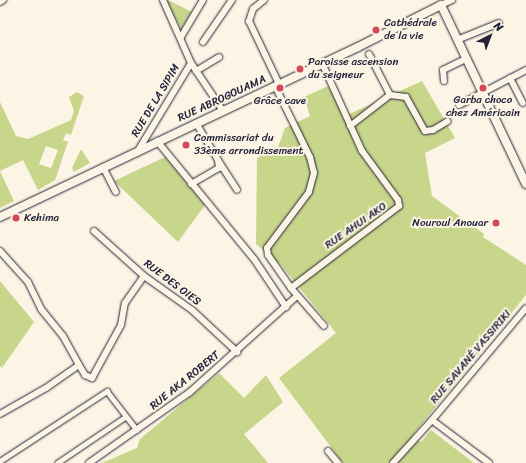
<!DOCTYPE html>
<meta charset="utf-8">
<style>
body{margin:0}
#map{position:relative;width:526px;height:463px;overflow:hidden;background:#fcf5e5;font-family:Sriracha,sans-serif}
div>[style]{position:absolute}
.green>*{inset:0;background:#c7d68a}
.roads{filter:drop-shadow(0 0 1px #22223b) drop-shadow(0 0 1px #22223b)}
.pedestrian>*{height:4.5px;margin:-2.25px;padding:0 2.25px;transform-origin:2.25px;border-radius:2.25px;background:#fcf5e5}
.minor>*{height:6px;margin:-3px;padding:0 3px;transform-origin:3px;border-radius:3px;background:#fcf5e5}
.tertiary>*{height:8px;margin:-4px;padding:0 4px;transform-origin:4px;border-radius:4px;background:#fcf5e5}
.dots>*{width:11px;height:11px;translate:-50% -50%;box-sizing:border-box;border:2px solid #fcf5e5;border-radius:50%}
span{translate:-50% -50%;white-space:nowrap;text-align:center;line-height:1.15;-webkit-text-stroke:4px #fcf5e5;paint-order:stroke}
.poi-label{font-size:11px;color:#22223b}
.left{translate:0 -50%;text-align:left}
.right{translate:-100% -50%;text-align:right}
.street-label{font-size:11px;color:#22223b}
.north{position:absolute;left:470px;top:16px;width:40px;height:40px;-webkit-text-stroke:3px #fcf5e5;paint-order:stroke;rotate:42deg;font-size:11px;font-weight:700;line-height:16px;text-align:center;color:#22223b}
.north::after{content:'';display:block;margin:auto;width:14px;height:18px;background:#22223b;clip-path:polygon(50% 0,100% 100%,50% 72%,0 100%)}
</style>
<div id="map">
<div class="green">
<div style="clip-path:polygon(168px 0,192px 12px,181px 29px,167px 2px)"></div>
<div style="clip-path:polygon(422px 81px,455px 138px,425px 153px,432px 196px,484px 234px,483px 237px,526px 265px,526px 295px,413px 435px,421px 442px,431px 430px,474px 463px,343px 463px,279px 378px,336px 333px,281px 265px,256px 244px,257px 158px,278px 147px,285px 128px,310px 116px,304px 97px,328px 86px,345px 116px)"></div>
<div style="clip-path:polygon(evenodd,77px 92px,84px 96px,71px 135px,66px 133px,63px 140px,68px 142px,55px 180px,38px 190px,23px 160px,0 171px,0 102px,16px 136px,28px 139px,71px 120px,74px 111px,69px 97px,77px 92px,46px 146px,58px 150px,51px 168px,39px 164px,46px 146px)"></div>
<div style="clip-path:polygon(81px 149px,90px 163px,74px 172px,72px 168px)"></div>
<div style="clip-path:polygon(165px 157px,205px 205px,178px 242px,114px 181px)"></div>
<div style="clip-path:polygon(0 171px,14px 201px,0 208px)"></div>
<div style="clip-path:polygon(0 281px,34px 322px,2px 368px,0 366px)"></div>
<div style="clip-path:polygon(219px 373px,244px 398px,266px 375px,283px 402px,244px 434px,268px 463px,102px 463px,137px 448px,140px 439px)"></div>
</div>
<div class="roads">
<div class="pedestrian">
<div style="left:0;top:461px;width:128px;rotate:-33.2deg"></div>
<div style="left:107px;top:391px;width:49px;rotate:52.4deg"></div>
<div style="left:57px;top:463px;width:82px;rotate:-34.1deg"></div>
</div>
<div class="minor">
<div style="left:163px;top:0;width:69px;rotate:66deg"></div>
<div style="left:191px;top:63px;width:58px;rotate:56.3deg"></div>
<div style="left:264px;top:0;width:14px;rotate:141deg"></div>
<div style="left:253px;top:9px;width:13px;rotate:108deg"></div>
<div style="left:249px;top:21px;width:70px;rotate:64.5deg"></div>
<div style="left:0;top:2px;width:4px;rotate:-34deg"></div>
<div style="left:441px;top:5px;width:12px;rotate:-24deg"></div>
<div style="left:181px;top:37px;width:43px;rotate:-59.3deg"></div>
<div style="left:457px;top:40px;width:45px;rotate:-22deg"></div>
<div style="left:203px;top:42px;width:51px;rotate:-55.4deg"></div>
<div style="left:196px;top:71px;width:27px;rotate:-31deg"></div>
<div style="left:510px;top:78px;width:28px;rotate:63deg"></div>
<div style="left:444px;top:81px;width:11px;rotate:-95deg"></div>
<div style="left:443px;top:70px;width:25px;rotate:-26deg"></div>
<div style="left:275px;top:86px;width:79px;rotate:63.8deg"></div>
<div style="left:310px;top:157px;width:16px;rotate:76deg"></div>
<div style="left:314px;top:173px;width:20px;rotate:105deg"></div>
<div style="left:309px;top:192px;width:70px;rotate:126.9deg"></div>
<div style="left:267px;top:248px;width:7px;rotate:82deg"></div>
<div style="left:268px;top:255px;width:40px;rotate:55.1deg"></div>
<div style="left:291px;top:288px;width:50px;rotate:49deg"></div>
<div style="left:390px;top:95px;width:16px;rotate:7deg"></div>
<div style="left:406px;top:97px;width:39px;rotate:61deg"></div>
<div style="left:425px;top:131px;width:8px;rotate:-7deg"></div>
<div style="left:433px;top:130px;width:17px;rotate:-31deg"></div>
<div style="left:459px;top:105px;width:76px;rotate:-27.6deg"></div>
<div style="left:350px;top:126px;width:51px;rotate:-37.8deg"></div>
<div style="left:390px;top:95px;width:46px;rotate:-117.1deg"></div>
<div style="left:157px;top:141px;width:153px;rotate:50.6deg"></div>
<div style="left:254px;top:259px;width:58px;rotate:56.3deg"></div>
<div style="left:139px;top:149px;width:100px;rotate:-58.8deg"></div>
<div style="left:219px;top:162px;width:33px;rotate:57deg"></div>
<div style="left:103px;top:167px;width:28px;rotate:63deg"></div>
<div style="left:191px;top:184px;width:32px;rotate:-30deg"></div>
<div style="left:219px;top:168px;width:8px;rotate:-97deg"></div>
<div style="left:218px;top:160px;width:43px;rotate:-120.7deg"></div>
<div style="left:94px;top:231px;width:67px;rotate:42deg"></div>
<div style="left:144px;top:276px;width:59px;rotate:35.3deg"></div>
<div style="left:192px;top:310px;width:62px;rotate:43deg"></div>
<div style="left:0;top:251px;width:42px;rotate:47.9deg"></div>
<div style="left:28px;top:282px;width:30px;rotate:64deg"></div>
<div style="left:41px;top:309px;width:35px;rotate:51deg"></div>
<div style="left:63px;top:336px;width:33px;rotate:61deg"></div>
<div style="left:291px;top:288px;width:136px;rotate:-37.2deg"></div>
<div style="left:399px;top:206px;width:6px;rotate:-99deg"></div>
<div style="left:398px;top:200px;width:61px;rotate:-126.3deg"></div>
<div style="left:362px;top:151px;width:94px;rotate:-114.4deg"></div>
<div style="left:0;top:414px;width:53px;rotate:-29.5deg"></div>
<div style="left:46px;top:388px;width:40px;rotate:-34.9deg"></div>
<div style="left:79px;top:365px;width:12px;rotate:59deg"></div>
<div style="left:85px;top:375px;width:8px;rotate:23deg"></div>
<div style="left:92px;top:378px;width:60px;rotate:-61.3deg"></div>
<div style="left:121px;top:325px;width:22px;rotate:-80deg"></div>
<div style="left:125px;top:303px;width:33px;rotate:-55deg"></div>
<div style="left:328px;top:451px;width:16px;rotate:50deg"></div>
<div style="left:89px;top:463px;width:123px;rotate:-35.1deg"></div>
<div style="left:190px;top:392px;width:144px;rotate:-41.9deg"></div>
<div style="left:393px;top:463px;width:58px;rotate:-47.8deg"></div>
<div style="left:489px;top:463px;width:71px;rotate:-143deg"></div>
<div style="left:432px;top:420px;width:146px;rotate:-50deg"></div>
</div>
<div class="tertiary">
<div style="left:0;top:217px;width:396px;rotate:-25.4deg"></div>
<div style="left:358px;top:47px;width:93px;rotate:-26.8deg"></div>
<div style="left:441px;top:5px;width:198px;rotate:64.6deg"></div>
</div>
</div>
<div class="dots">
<div style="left:376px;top:30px;background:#d1495b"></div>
<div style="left:300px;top:69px;background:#d1495b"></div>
<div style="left:280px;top:88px;background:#d1495b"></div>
<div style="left:483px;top:88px;background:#d1495b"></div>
<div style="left:186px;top:145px;background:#d1495b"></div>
<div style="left:16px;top:218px;background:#d1495b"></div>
<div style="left:496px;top:223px;background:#d1495b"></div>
</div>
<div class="poi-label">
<span class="left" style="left:384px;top:30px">Cathédrale<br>de la vie</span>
<span class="left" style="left:308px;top:69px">Paroisse ascension<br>du seigneur</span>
<span style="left:280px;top:101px">Grâce cave</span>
<span style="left:483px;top:107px">Garba choco<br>chez Américain</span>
<span class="left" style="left:194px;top:145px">Commissariat du<br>33ème arrondissement</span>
<span class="left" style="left:24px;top:218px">Kehima</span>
<span class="right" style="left:488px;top:223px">Nouroul Anouar</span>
</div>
<div class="street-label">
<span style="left:222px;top:99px;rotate:-25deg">RUE ABROGOUAMA</span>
<span style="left:156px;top:101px;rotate:-59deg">RUE DE LA SIPIM</span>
<span style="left:356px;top:226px;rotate:-35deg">RUE AHUI AKO</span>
<span style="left:172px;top:283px;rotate:37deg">RUE DES OIES</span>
<span style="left:471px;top:357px;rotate:-50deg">RUE SAVANÉ VASSIRIKI</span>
<span style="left:185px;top:381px;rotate:-39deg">RUE AKA ROBERT</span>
</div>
<div class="north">N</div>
</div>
